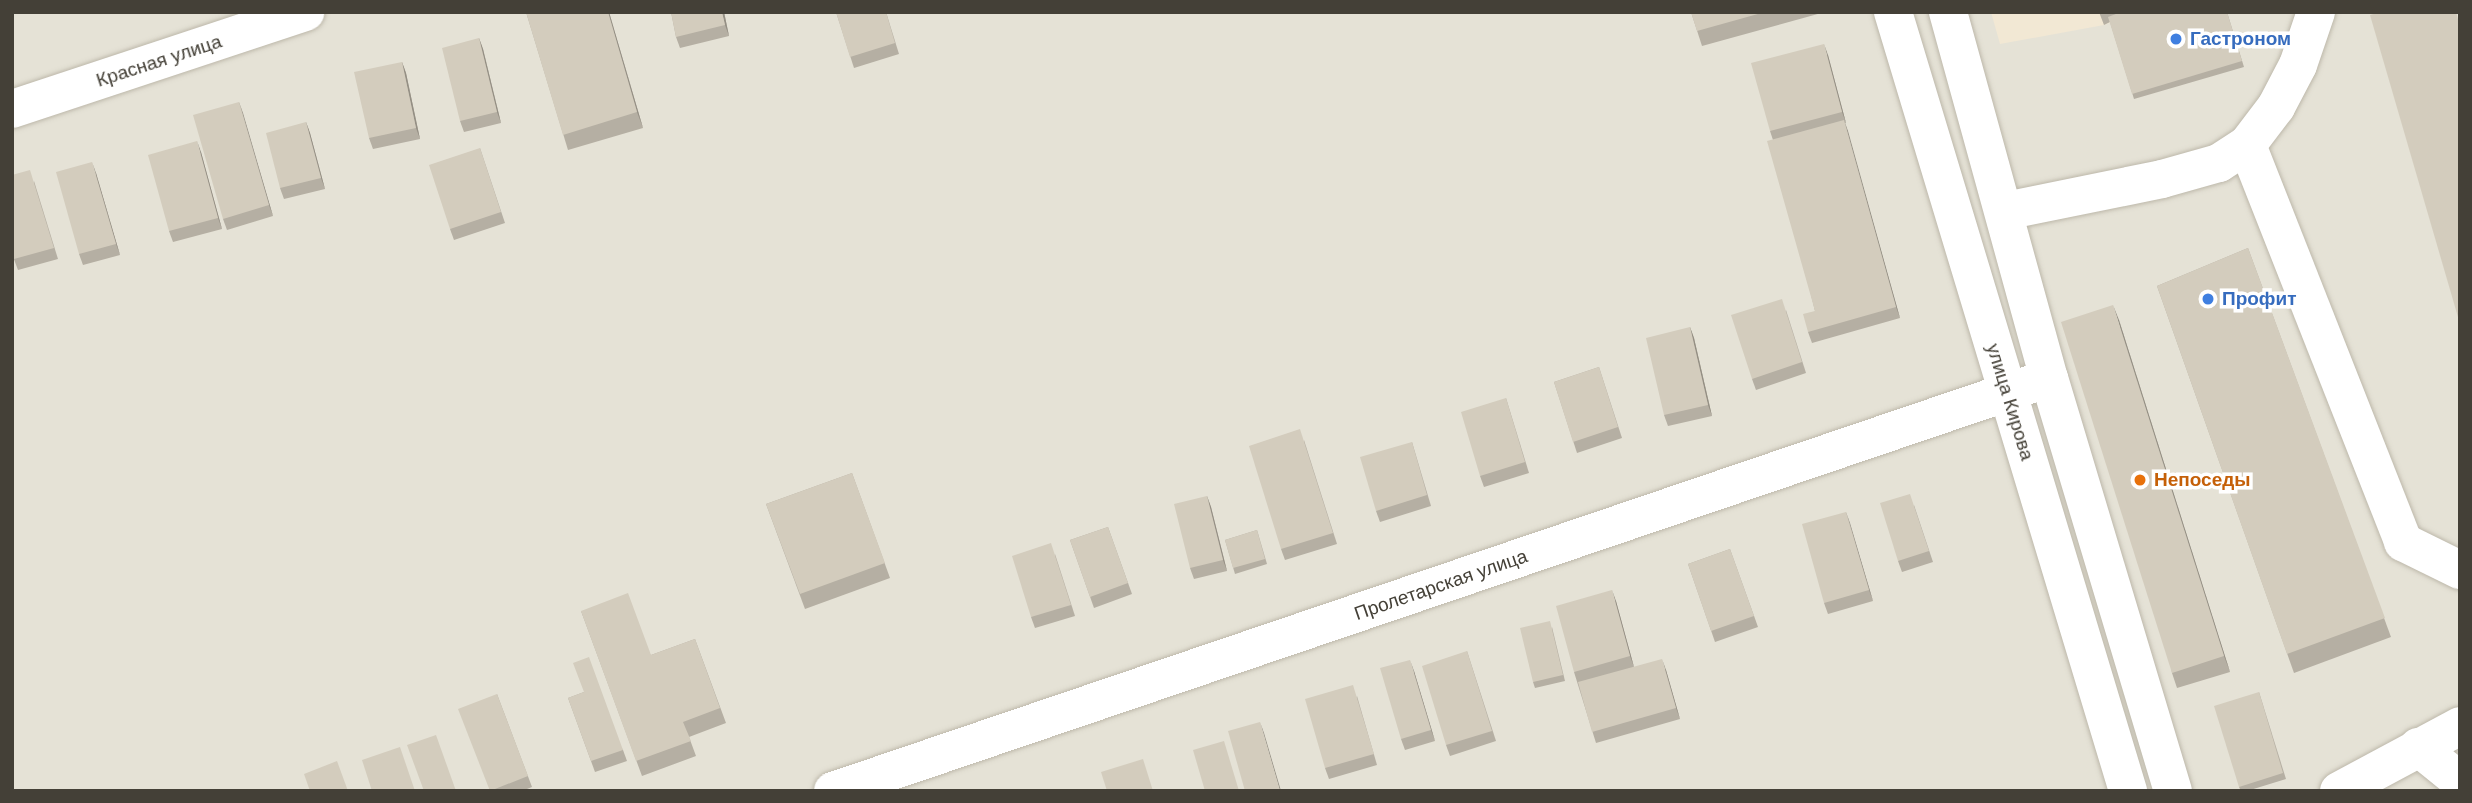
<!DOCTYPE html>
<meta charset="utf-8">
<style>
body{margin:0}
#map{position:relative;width:2472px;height:803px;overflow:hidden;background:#f2f0e7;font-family:Helvetica,sans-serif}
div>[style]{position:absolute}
.residential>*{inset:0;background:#e5e2d6}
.commercial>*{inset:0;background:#f2e8d4}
.roads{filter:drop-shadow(0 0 2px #bdb8aa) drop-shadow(0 0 2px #bdb8aa)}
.minor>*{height:38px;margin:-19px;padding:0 19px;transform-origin:19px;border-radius:19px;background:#fff}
.wall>*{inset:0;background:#b5afa3}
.shaded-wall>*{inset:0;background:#948f84}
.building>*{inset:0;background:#d3ccbd}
.dots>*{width:19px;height:19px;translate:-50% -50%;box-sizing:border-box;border:4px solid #fff;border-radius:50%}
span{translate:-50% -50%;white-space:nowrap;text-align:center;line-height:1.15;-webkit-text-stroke:7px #fff;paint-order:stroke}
.shop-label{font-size:19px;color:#366cbe;font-weight:700}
.left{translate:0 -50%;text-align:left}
.street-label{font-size:19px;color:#444037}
.food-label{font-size:19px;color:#c56008;font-weight:700}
.frame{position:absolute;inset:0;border:14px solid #444037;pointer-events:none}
</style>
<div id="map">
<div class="residential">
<div style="clip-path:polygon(12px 12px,2460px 12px,2460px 791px,12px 791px)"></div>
</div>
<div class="commercial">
<div style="clip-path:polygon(1991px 12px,2139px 12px,2104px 25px,2000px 44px)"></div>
</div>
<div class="roads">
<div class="minor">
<div style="left:1893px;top:12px;width:814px;rotate:73.21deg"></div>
<div style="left:1948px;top:12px;width:380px;rotate:74.6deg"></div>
<div style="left:2049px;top:378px;width:431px;rotate:73.3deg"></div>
<div style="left:12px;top:109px;width:309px;rotate:-18.3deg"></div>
<div style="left:2247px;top:145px;width:427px;rotate:68.5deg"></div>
<div style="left:2403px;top:542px;width:64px;rotate:26.2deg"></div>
<div style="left:2005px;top:211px;width:160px;rotate:-11.5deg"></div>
<div style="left:2162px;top:179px;width:59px;rotate:-15.7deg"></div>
<div style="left:2219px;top:163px;width:33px;rotate:-33deg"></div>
<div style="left:2247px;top:145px;width:48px;rotate:-52.7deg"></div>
<div style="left:2276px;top:107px;width:47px;rotate:-62.4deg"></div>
<div style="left:2298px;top:65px;width:56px;rotate:-71.2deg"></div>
<div style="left:2418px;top:747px;width:54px;rotate:39deg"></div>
<div style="left:833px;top:791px;width:1284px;rotate:-18.76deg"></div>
<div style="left:2339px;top:791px;width:137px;rotate:-28.2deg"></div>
</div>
</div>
<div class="wall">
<div style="clip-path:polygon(526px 12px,609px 12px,643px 128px,568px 150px)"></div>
<div style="clip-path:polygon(671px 12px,724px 12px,729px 36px,680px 48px,676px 37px)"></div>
<div style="clip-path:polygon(836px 12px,886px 12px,899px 54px,854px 68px)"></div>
<div style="clip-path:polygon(1691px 12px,1825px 12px,1702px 46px)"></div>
<div style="clip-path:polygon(2099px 12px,2227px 12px,2244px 67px,2134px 99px,2110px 22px,2104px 25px)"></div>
<div style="clip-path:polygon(479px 38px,483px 49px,501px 123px,464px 132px,460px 121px)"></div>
<div style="clip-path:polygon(1828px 55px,1846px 123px,1845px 123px,1900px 318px,1812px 343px,1808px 332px,1815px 311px,1773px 140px,1770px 131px)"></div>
<div style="clip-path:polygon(402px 62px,406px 73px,420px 139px,373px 149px,369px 138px)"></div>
<div style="clip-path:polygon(239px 102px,273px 216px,227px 230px,223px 219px)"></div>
<div style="clip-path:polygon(306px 122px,310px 133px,325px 189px,284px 199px,280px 188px)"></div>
<div style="clip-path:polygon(480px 148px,505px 223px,454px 240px,450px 229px)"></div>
<div style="clip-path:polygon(201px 152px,222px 229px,173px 242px,169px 231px)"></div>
<div style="clip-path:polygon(96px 173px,120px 255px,83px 265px,79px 254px)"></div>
<div style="clip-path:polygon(34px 181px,58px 259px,18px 270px,12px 254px)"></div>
<div style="clip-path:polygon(2248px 248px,2391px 637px,2294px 673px,2157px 286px)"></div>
<div style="clip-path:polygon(1786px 310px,1806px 373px,1756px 390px,1752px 379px)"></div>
<div style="clip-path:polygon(2119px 320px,2230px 672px,2177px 688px,2172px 673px)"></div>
<div style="clip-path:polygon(1690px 327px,1694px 338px,1712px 416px,1668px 426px,1664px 415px)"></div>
<div style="clip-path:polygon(1599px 367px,1622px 438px,1577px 453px,1554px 382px)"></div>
<div style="clip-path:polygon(1506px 398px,1529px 473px,1484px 487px,1480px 476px)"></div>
<div style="clip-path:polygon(1304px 440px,1337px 544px,1285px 560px,1281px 549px)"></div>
<div style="clip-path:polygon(1412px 442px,1431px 506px,1380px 522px,1376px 511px)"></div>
<div style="clip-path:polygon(852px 473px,890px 578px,805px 609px,766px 504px)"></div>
<div style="clip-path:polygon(1207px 496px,1211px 507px,1227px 571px,1194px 579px,1190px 568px)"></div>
<div style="clip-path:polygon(1914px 505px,1933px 562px,1902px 572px,1898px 561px)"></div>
<div style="clip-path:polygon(1846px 512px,1873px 601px,1828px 614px,1824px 603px)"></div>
<div style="clip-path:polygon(1108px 527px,1132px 594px,1094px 608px,1070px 540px)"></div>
<div style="clip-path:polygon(1257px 530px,1267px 564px,1235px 574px,1225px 540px)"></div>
<div style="clip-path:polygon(1730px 549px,1758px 627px,1715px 642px,1688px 564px)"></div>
<div style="clip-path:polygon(1055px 554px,1075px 616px,1035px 628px,1031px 617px)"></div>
<div style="clip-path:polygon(1616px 601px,1634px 667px,1666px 670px,1680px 719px,1596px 743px,1574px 672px)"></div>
<div style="clip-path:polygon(581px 611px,651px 655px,695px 639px,726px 723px,689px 737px,696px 756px,642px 776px)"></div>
<div style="clip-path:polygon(1552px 627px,1565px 681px,1535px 688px,1533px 682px)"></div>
<div style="clip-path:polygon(1467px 651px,1496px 741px,1450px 756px,1446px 745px)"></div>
<div style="clip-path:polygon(1414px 671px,1435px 741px,1405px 750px,1401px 739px)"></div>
<div style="clip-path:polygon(584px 692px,623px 750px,627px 761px,595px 772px,568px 698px)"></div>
<div style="clip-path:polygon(2259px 692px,2286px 779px,2247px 791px,2241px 791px,2239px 787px)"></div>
<div style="clip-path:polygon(497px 694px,532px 787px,522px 791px,489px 791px)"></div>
<div style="clip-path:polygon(1357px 696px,1377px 765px,1329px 779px,1325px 768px)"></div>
</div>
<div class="shaded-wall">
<div style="clip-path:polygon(608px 12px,609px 12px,643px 128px,637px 112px)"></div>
<div style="clip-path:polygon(722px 12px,724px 12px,729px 36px,725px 25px)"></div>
<div style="clip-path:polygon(479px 38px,483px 49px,501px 123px,497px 112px)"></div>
<div style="clip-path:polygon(1824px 44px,1828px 55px,1846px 123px,1842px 112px)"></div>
<div style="clip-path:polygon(402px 62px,406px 73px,420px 139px,416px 128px)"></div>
<div style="clip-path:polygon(239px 102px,243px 113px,273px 216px,269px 205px)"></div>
<div style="clip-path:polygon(1844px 120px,1848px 131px,1900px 318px,1896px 307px)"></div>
<div style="clip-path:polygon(306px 122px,310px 133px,325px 189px,321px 178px)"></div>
<div style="clip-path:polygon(197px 141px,201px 152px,222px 229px,218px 218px)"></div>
<div style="clip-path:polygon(92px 162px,96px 173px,120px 255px,116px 244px)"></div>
<div style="clip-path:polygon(2113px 305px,2119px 320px,2230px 672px,2224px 656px)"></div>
<div style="clip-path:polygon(1690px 327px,1694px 338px,1712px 416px,1708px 405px)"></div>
<div style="clip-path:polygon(1207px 496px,1211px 507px,1227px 571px,1223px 560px)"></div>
<div style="clip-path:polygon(1846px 512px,1850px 523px,1873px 601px,1869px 590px)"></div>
<div style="clip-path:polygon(1612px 590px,1616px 601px,1634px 667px,1630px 656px)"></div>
<div style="clip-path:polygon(1662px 659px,1666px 670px,1680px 719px,1676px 708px)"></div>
<div style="clip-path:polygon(1410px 660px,1414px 671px,1435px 741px,1431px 730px)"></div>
<div style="clip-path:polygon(1260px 722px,1264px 733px,1281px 791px,1280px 791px)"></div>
</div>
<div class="building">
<div style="clip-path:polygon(526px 12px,608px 12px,637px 112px,563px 135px)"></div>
<div style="clip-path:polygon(671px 12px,722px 12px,725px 25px,676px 37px)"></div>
<div style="clip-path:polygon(836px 12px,886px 12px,895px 43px,850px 57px)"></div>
<div style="clip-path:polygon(1691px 12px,1765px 12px,1697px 31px)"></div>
<div style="clip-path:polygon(2121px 12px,2227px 12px,2242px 61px,2132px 94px,2108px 17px)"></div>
<div style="clip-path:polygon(2380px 12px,2456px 12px,2460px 26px,2460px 324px,2370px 15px)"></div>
<div style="clip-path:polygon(479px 38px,497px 112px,460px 121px,442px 48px)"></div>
<div style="clip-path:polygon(1824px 44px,1842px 112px,1770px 131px,1751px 63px)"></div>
<div style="clip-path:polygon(402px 62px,416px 128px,369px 138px,354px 72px)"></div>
<div style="clip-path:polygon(239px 102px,269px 205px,223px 219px,193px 115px)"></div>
<div style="clip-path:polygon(1844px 120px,1896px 307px,1808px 332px,1803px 314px,1815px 311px,1767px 141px)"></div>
<div style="clip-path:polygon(306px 122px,321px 178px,280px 188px,266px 133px)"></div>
<div style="clip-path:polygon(197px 141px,218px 218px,169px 231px,148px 155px)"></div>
<div style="clip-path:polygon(480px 148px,501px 212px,450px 229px,429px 165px)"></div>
<div style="clip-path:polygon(92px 162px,116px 244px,79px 254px,56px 172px)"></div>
<div style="clip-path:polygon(30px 170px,54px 248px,14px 259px,12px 254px,12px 175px)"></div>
<div style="clip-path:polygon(2248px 248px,2385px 618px,2287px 654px,2157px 286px)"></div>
<div style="clip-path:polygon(1782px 299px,1802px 362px,1752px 379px,1731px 315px)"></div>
<div style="clip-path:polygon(2113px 305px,2224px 656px,2172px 673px,2061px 322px)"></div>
<div style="clip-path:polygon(1690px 327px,1708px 405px,1664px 415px,1646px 338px)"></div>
<div style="clip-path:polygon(1599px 367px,1618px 427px,1573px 442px,1554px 382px)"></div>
<div style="clip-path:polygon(1506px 398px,1525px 462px,1480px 476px,1461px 412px)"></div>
<div style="clip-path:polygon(1300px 429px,1333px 533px,1281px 549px,1249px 446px)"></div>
<div style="clip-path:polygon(1412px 442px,1427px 495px,1376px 511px,1360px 457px)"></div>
<div style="clip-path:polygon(852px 473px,885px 563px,800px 594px,766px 504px)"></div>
<div style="clip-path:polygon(1910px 494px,1929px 551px,1898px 561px,1880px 503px)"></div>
<div style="clip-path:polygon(1207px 496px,1223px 560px,1190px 568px,1174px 504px)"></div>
<div style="clip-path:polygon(1846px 512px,1869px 590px,1824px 603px,1802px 524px)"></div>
<div style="clip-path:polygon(1108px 527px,1128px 583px,1090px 597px,1070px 540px)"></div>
<div style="clip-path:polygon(1257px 530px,1265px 559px,1233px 568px,1225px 540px)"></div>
<div style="clip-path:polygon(1051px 543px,1071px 605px,1031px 617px,1012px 556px)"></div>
<div style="clip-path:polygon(1730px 549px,1754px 616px,1711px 631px,1688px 564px)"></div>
<div style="clip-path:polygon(1612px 590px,1630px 656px,1574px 672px,1556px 606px)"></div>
<div style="clip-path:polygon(628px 593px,651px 655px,695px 639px,720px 708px,683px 722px,691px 741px,636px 761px,581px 611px)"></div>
<div style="clip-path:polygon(1550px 621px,1563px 675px,1533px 682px,1520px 628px)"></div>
<div style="clip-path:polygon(1467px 651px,1492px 731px,1446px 745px,1422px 666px)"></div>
<div style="clip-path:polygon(589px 657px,623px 750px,591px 761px,568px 698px,584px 692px,573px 663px)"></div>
<div style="clip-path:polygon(1662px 659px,1676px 708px,1592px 732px,1578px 682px)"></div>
<div style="clip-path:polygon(1410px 660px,1431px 730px,1401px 739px,1380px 668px)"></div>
<div style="clip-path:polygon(1353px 685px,1374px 754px,1325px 768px,1305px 699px)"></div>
<div style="clip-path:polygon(2259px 692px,2283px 773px,2239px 787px,2214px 706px)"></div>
<div style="clip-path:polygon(497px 694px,528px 776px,490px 791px,458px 709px)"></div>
<div style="clip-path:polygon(1260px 722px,1280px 791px,1245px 791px,1228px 731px)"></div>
<div style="clip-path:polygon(436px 735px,456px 791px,424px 791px,407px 745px)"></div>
<div style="clip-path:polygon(1224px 741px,1239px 791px,1205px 791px,1193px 750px)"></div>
<div style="clip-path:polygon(400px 747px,415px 791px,372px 791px,362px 760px)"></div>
<div style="clip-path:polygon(1143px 759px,1153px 791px,1107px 791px,1101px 772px)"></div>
<div style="clip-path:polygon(337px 761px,348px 791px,310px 791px,304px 774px)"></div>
</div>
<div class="dots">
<div style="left:2176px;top:39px;background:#3f7fe0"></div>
<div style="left:2208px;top:299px;background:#3f7fe0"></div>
<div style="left:2140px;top:480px;background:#e8710a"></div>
</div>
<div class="shop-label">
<span class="left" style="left:2190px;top:39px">Гастроном</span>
<span class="left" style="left:2222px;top:299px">Профит</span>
</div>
<div class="street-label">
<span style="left:159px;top:61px;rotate:-18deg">Красная улица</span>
<span style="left:2010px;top:402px;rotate:73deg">улица Кирова</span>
<span style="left:1441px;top:585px;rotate:-19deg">Пролетарская улица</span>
</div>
<div class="food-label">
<span class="left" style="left:2154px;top:480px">Непоседы</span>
</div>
<div class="frame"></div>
</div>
